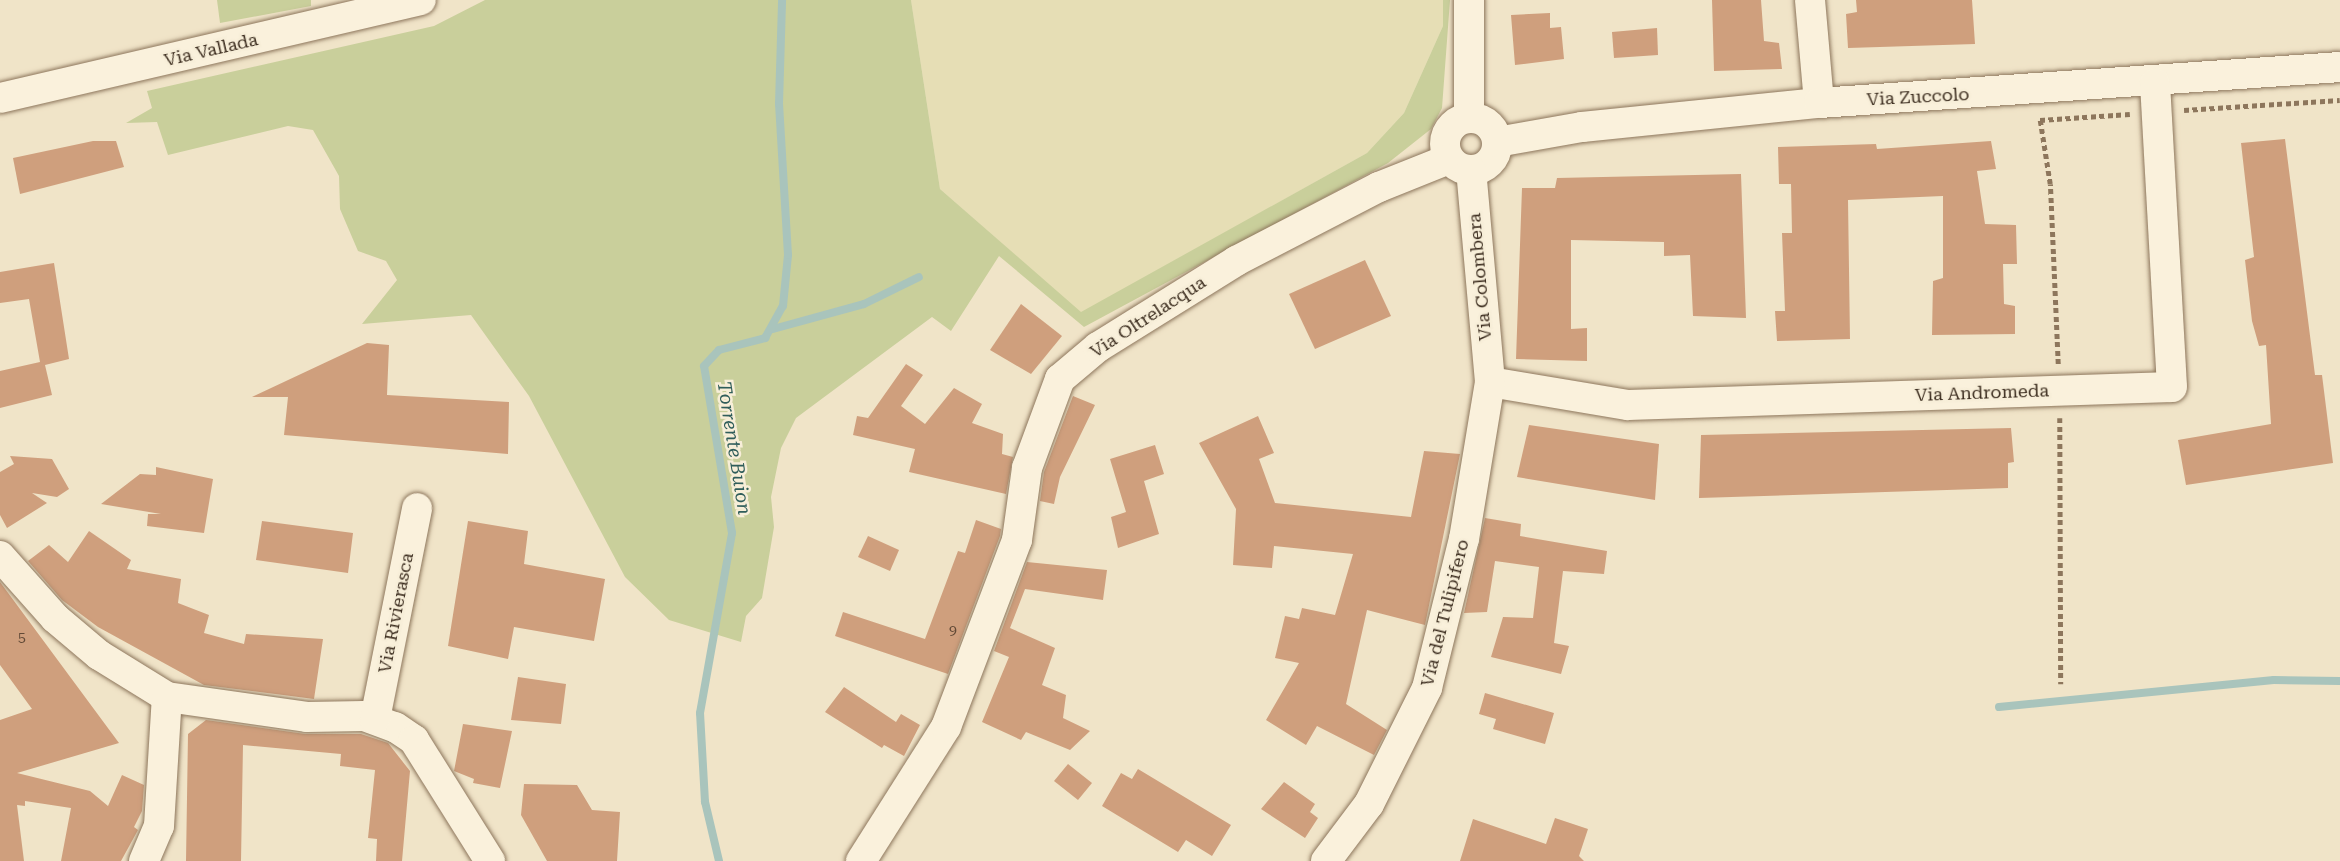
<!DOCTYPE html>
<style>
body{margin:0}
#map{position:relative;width:2340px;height:861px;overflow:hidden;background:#f0e4c8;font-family:"Roboto Serif",serif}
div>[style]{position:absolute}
.farmland>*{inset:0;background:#e6deb5}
.green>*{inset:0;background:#c9cf9b}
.stream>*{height:8px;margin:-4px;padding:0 4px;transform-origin:4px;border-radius:4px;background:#a9c4bc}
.building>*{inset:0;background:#cf9f7d}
.path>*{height:4.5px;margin-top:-2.25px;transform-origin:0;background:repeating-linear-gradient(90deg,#8d765c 0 5px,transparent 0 8.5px)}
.roads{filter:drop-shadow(0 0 2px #8d765c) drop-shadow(0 0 2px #8d765c)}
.minor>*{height:30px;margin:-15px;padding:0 15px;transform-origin:15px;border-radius:15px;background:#faf1dc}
.minor>.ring{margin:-15px;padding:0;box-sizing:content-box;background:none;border:30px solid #faf1dc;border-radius:50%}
span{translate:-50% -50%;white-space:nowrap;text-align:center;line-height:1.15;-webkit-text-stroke:5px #f7eed8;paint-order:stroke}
.number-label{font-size:14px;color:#624a37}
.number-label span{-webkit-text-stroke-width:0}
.street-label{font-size:18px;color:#3d2e20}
.water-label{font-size:19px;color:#2f5d5a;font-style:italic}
</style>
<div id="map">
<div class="farmland">
<div style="clip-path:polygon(911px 0,1443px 0,1443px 26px,1404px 113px,1367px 153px,1081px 313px,940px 189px)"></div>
</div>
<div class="green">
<div style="clip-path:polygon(217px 0,311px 0,311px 6px,220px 23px)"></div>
<div style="clip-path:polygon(485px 0,911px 0,940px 189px,1081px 312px,1367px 153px,1404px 113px,1443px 26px,1443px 0,1450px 0,1442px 108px,1431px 129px,1388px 163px,1084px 327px,999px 256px,951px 331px,932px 317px,796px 418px,781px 448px,771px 497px,774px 527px,762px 598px,746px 616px,741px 642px,669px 620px,625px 577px,529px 396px,471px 315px,362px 324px,397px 280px,386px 261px,358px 251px,340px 209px,339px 176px,313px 130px,288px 126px,168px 155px,157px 122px,126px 123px,152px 108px,147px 91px,434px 26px)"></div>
</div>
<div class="stream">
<div style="left:773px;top:329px;width:94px;rotate:-15.4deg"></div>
<div style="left:864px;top:304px;width:61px;rotate:-26.1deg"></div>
<div style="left:1999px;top:707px;width:276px;rotate:-5.6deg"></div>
<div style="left:2274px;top:680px;width:66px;rotate:0.9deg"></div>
<div style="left:719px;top:861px;width:61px;rotate:-103.3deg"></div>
<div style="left:705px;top:802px;width:89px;rotate:-93.2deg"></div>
<div style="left:700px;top:713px;width:183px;rotate:-79.9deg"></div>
<div style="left:732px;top:533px;width:169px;rotate:-99.5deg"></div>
<div style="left:704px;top:366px;width:22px;rotate:-47deg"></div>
<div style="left:719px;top:350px;width:48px;rotate:-14.6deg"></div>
<div style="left:765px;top:338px;width:37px;rotate:-61deg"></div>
<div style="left:783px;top:306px;width:51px;rotate:-84.4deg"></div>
<div style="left:788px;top:255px;width:151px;rotate:-93.4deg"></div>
<div style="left:779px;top:104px;width:104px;rotate:-88.3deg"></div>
</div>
<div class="building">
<div style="clip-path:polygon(1712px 0,1761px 0,1764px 41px,1779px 43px,1782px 69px,1714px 71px)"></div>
<div style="clip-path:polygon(1856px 0,1972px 0,1975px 44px,1848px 48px,1846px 14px,1857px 12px)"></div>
<div style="clip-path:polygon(1550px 13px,1550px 28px,1561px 27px,1564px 59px,1515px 65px,1511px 15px)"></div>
<div style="clip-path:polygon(1657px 28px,1658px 55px,1614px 58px,1612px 32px)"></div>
<div style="clip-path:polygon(2285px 139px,2315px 375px,2322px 375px,2333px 463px,2186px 485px,2178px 440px,2271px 424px,2266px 345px,2259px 346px,2252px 321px,2245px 260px,2254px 257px,2241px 143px)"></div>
<div style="clip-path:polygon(93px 141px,116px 141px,124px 167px,20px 194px,13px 158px)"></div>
<div style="clip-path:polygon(1991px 141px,1996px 169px,1977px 171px,1985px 224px,2016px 225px,2017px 264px,2003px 264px,2004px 304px,2015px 306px,2015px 334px,1932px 335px,1933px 281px,1943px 278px,1943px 196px,1848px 200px,1850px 339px,1777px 341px,1775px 311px,1785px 311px,1782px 233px,1792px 233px,1791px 184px,1779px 184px,1778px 147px,1876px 144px,1877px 149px)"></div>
<div style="clip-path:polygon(1741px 174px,1746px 318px,1693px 316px,1690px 255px,1664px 256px,1664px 242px,1571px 240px,1571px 329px,1587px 328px,1587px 361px,1516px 359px,1522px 188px,1555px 188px,1557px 178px)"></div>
<div style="clip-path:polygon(1365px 260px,1391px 316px,1315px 349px,1289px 294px)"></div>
<div style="clip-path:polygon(54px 263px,69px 359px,45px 365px,52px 395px,0 408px,0 371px,40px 362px,29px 299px,0 303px,0 272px)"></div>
<div style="clip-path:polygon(1021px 304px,1062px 336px,1031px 374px,990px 350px)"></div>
<div style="clip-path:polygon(367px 343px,389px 345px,387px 395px,509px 402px,508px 454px,284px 435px,288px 397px,252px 397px)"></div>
<div style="clip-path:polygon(906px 364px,923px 375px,901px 406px,925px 424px,954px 388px,982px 404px,972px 423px,1003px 434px,1002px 454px,1013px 457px,1006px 494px,909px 472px,915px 449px,853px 435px,857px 416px,868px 418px)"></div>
<div style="clip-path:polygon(1073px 396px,1095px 405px,1060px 477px,1054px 504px,1040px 501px,1044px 472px)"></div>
<div style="clip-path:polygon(1258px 416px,1274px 453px,1259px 459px,1275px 503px,1411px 517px,1424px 451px,1460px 454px,1425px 625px,1367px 610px,1346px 704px,1387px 730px,1374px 755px,1317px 726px,1306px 745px,1266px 720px,1299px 663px,1275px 658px,1285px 616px,1299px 619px,1302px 608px,1335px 615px,1353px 554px,1274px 546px,1272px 568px,1233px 565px,1236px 509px,1199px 443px)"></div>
<div style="clip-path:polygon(1529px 425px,1659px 444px,1655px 500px,1517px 477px)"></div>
<div style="clip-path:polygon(2011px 428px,2014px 462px,2008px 463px,2008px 488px,1699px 498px,1701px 435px)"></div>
<div style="clip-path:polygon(1155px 445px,1164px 474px,1144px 481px,1159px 534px,1118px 548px,1111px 517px,1126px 512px,1110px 459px)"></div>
<div style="clip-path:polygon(10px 456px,52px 459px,69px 489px,57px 497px,32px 493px,47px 503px,7px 528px,0 515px,0 472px,14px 464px)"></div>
<div style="clip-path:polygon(156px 467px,213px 479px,204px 533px,147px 526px,148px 514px,161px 514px,101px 504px,140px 474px,156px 475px)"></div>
<div style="clip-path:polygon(1485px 518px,1521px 524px,1520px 536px,1607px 551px,1604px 574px,1563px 571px,1554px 643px,1569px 646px,1561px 674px,1491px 657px,1503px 617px,1533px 618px,1539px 567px,1495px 561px,1487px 612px,1464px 613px)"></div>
<div style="clip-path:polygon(976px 520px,1001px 529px,1000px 536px,948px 674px,835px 636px,843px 612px,925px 639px,958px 551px,965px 553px)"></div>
<div style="clip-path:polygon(262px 521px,353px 533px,348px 573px,256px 560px)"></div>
<div style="clip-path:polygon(468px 521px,528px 531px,524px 564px,605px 579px,594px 641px,514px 627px,508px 659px,448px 646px)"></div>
<div style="clip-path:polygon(89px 531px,131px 560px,127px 569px,181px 579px,178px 603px,209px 615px,204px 633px,244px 644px,246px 634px,323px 639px,314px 699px,204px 685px,98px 627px,62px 600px,28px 561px,49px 545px,68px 562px)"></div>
<div style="clip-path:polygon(868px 536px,899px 550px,890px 571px,858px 557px)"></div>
<div style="clip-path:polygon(1027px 562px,1107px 570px,1103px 600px,1025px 589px,1010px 628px,1055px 648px,1042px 685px,1066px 695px,1063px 718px,1090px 731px,1070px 750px,1026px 732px,1021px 740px,982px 722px,1009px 657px,994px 651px)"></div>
<div style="clip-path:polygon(0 582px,119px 743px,17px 773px,90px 791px,108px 806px,122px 775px,144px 785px,142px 811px,134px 827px,138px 830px,121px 861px,61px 861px,71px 808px,25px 801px,25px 806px,17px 805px,24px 861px,0 861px,0 720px,32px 709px,0 665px)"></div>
<div style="clip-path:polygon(518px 677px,566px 684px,561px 724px,511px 720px)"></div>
<div style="clip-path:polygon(844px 687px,896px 722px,901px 714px,920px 725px,904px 756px,884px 745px,882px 748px,825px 712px)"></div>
<div style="clip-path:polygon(1485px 693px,1554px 713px,1545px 744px,1493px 729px,1496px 719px,1479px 714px)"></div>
<div style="clip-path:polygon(206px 720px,305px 734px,361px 734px,388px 743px,410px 771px,402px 861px,376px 861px,377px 839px,368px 838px,375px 770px,340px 766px,341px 754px,243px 745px,241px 861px,186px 861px,188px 734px)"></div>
<div style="clip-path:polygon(463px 724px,512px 731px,500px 788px,473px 783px,474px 779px,454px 771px)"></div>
<div style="clip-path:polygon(1068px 764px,1092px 783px,1078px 800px,1054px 781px)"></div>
<div style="clip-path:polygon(1138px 769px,1231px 825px,1212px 856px,1186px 840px,1178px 852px,1102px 806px,1121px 773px,1132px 779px)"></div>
<div style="clip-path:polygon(1284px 782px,1315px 804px,1310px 812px,1318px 818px,1305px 838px,1261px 809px)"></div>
<div style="clip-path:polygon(524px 784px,577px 785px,592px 810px,620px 812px,617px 861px,547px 861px,521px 815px)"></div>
<div style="clip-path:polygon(1555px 818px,1588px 829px,1579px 856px,1584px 861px,1460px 861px,1473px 819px,1546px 844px)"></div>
</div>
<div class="path">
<div style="left:2184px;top:110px;width:156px;rotate:-3.7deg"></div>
<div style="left:2058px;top:364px;width:180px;rotate:-92.5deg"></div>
<div style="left:2050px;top:184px;width:65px;rotate:-98.9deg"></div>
<div style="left:2040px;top:120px;width:90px;rotate:-3.8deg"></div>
<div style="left:2060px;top:418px;width:266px;rotate:89.8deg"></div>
</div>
<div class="roads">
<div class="minor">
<div style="left:1469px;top:0;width:118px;rotate:90deg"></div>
<div style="left:1810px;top:0;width:103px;rotate:85deg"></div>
<div style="left:0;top:98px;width:432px;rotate:-13.1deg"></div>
<div class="ring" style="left:1445px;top:118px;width:22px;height:22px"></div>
<div style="left:1497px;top:142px;width:86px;rotate:-10deg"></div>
<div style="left:1582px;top:127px;width:238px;rotate:-5.8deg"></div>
<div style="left:1819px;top:103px;width:522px;rotate:-3.95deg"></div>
<div style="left:1490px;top:382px;width:140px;rotate:9.5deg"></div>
<div style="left:1628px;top:405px;width:544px;rotate:-1.9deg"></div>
<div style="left:2172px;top:387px;width:304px;rotate:-93.2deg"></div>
<div style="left:0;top:556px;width:83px;rotate:48.4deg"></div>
<div style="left:55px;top:618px;width:57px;rotate:40.1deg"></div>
<div style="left:99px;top:655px;width:80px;rotate:31.7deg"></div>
<div style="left:167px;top:697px;width:141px;rotate:8.1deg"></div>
<div style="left:307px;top:717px;width:57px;rotate:-1deg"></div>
<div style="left:364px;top:716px;width:33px;rotate:20deg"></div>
<div style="left:395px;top:727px;width:23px;rotate:34deg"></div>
<div style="left:414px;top:740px;width:143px;rotate:57.9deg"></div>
<div style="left:375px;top:719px;width:215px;rotate:-78.7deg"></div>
<div style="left:144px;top:861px;width:38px;rotate:-67deg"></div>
<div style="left:159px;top:826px;width:129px;rotate:-86.5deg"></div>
<div style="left:861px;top:861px;width:159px;rotate:-57.6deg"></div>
<div style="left:946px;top:727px;width:200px;rotate:-69.2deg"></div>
<div style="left:1017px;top:540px;width:73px;rotate:-82.1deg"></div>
<div style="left:1027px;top:468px;width:95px;rotate:-69.7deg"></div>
<div style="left:1060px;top:379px;width:50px;rotate:-40.1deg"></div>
<div style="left:1098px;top:347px;width:163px;rotate:-31.9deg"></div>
<div style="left:1236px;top:261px;width:161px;rotate:-27.4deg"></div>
<div style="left:1379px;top:187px;width:75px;rotate:-21.8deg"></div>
<div style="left:1326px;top:861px;width:71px;rotate:-53deg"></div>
<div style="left:1369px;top:804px;width:130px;rotate:-63.4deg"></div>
<div style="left:1427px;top:688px;width:154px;rotate:-76.1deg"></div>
<div style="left:1464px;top:539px;width:159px;rotate:-80.6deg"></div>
<div style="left:1490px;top:382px;width:212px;rotate:-95.1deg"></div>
</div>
</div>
<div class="number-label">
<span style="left:953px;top:630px">9</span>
<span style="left:22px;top:637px">5</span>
</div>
<div class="street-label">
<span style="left:211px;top:50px;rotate:-13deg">Via Vallada</span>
<span style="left:1918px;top:97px;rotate:-3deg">Via Zuccolo</span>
<span style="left:1480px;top:277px;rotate:-95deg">Via Colombera</span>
<span style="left:1148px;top:317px;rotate:-33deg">Via Oltrelacqua</span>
<span style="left:1982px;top:393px;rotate:-2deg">Via Andromeda</span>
<span style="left:396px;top:613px;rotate:-79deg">Via Rivierasca</span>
<span style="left:1445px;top:613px;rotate:-76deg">Via del Tulipifero</span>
</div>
<div class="water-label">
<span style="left:734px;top:448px;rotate:81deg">Torrente Buion</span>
</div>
</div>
